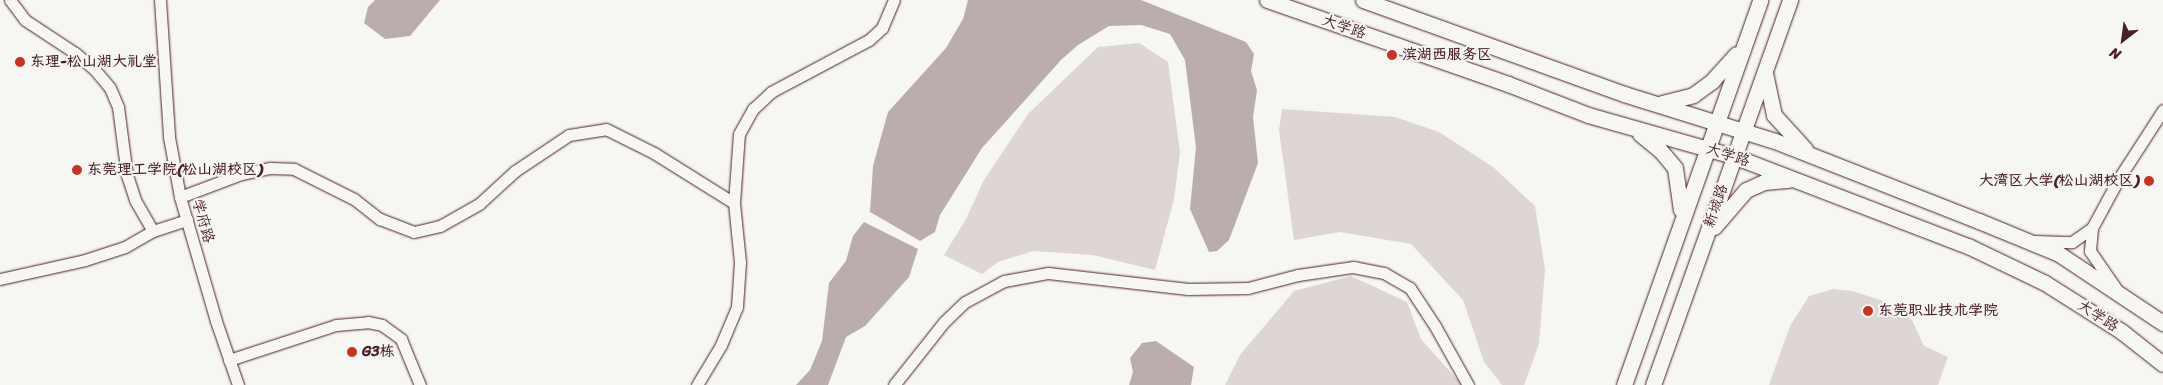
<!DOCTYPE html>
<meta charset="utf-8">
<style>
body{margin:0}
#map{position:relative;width:2163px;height:385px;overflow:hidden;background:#f6f6f2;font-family:Sriracha,"LXGW WenKai TC",sans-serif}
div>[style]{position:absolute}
.green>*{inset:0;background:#ddd6d5}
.water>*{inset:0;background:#bbadae}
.roads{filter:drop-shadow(0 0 1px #4a1f2b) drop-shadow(0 0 1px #4a1f2b)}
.minor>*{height:11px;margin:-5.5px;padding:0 5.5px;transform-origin:5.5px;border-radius:5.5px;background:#f6f6f2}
.major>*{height:15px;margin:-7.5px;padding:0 7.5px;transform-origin:7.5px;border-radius:7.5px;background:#f6f6f2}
.dots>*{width:14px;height:14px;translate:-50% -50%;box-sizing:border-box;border:2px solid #f6f6f2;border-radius:50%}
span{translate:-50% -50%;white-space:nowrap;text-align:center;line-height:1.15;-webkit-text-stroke:4px #f6f6f2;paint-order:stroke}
.street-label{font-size:15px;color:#4a1f2b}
.poi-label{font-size:15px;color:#4a1f2b;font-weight:700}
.left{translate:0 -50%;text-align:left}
.right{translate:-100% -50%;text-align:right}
.north{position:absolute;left:2098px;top:15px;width:50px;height:50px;-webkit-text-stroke:4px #f6f6f2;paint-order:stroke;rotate:210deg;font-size:14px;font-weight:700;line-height:20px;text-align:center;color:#4a1f2b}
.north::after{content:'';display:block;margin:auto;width:18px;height:22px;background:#4a1f2b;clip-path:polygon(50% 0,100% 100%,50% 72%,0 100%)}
</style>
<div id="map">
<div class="green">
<div style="clip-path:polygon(1139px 43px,1168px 62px,1180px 152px,1174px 199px,1155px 270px,1093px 255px,1033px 251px,998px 262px,982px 274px,944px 255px,966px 219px,984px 180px,1028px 114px,1098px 47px)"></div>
<div style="clip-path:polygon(1282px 109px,1395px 117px,1439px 132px,1493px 167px,1535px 206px,1545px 269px,1539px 344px,1524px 385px,1502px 385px,1484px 362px,1463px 300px,1411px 244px,1340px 232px,1294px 240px,1279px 130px)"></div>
<div style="clip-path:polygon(1351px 276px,1407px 302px,1421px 339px,1462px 385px,1225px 385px,1240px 355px,1294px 291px)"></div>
<div style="clip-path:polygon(1833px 289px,1852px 291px,1883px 301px,1912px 320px,1924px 346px,1948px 357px,1938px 385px,1769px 385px,1790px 326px,1809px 296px)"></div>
</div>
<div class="water">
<div style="clip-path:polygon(375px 0,440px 0,410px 36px,385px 39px,364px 23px,368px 7px)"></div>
<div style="clip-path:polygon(968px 0,1141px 0,1246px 42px,1254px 54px,1251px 71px,1257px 90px,1253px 117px,1258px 163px,1229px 240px,1217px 251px,1209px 252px,1190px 209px,1196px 147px,1185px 60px,1170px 34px,1141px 25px,1109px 26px,1078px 45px,1061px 60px,982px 148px,940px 215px,935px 232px,920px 241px,870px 212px,873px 166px,888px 112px,946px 48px,963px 19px)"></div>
<div style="clip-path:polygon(864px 222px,918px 249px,909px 277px,865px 326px,846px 337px,828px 385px,796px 385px,810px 370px,822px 341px,829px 283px,846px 261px,853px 236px)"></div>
<div style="clip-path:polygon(1156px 341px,1194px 367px,1191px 385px,1129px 385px,1133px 372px,1130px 358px,1142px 343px)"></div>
</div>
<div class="roads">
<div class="minor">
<div style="left:10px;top:0;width:25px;rotate:53deg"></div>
<div style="left:25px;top:20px;width:60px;rotate:33.4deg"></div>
<div style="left:75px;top:53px;width:26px;rotate:40deg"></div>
<div style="left:95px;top:70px;width:23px;rotate:50deg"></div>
<div style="left:110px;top:88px;width:21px;rotate:67deg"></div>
<div style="left:118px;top:107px;width:69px;rotate:82.5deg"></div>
<div style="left:127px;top:175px;width:26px;rotate:72deg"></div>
<div style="left:135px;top:200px;width:36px;rotate:60deg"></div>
<div style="left:160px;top:0;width:137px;rotate:86.2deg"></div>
<div style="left:169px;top:137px;width:61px;rotate:79.6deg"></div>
<div style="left:180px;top:197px;width:129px;rotate:73.8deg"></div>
<div style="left:216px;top:321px;width:68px;rotate:71deg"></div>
<div style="left:180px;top:197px;width:65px;rotate:-20.7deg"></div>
<div style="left:241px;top:174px;width:30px;rotate:-12deg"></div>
<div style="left:270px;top:168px;width:24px;rotate:2deg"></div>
<div style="left:294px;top:169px;width:67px;rotate:26.6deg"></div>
<div style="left:354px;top:199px;width:33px;rotate:38deg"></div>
<div style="left:380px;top:219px;width:36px;rotate:21deg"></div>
<div style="left:414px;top:232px;width:27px;rotate:-13deg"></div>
<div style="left:440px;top:226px;width:45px;rotate:-29.4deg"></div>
<div style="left:479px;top:204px;width:49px;rotate:-42.5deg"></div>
<div style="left:515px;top:171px;width:65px;rotate:-33.7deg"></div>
<div style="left:569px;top:135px;width:37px;rotate:-9deg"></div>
<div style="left:606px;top:129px;width:54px;rotate:26.6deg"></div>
<div style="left:654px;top:153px;width:94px;rotate:32deg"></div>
<div style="left:2092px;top:228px;width:23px;rotate:95deg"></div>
<div style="left:2090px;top:251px;width:47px;rotate:55.3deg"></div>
<div style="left:2034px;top:241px;width:38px;rotate:2deg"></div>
<div style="left:2072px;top:242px;width:24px;rotate:-35deg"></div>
<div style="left:2092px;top:228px;width:57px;rotate:-61.6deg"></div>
<div style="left:2119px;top:178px;width:81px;rotate:-57.1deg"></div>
<div style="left:0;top:279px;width:87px;rotate:-12.6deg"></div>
<div style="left:85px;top:260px;width:42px;rotate:-18deg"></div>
<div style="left:125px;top:247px;width:32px;rotate:-30deg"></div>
<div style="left:153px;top:231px;width:36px;rotate:-18deg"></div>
<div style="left:229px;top:360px;width:113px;rotate:-18.1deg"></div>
<div style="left:336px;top:325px;width:32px;rotate:-5deg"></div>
<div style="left:368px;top:322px;width:14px;rotate:12deg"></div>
<div style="left:382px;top:325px;width:24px;rotate:36deg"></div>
<div style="left:401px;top:339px;width:50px;rotate:67.6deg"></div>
<div style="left:697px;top:385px;width:47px;rotate:-59deg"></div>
<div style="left:721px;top:345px;width:41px;rotate:-67.2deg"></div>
<div style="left:737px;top:307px;width:45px;rotate:-86.2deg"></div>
<div style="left:740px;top:262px;width:59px;rotate:-95.8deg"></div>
<div style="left:734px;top:203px;width:69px;rotate:-85.9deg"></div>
<div style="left:739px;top:134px;width:29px;rotate:-61deg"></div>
<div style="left:753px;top:109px;width:25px;rotate:-43deg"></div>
<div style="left:771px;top:92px;width:111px;rotate:-28deg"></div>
<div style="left:869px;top:40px;width:18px;rotate:-43deg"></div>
<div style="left:882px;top:28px;width:30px;rotate:-67deg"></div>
<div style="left:894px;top:385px;width:80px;rotate:-51.6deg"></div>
<div style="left:944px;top:322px;width:29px;rotate:-44deg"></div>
<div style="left:965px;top:302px;width:44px;rotate:-28.3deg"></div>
<div style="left:1004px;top:281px;width:45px;rotate:-10.3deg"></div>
<div style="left:1048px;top:273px;width:141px;rotate:6.5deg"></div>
<div style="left:1188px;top:289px;width:60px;rotate:-1deg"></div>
<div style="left:1248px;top:288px;width:52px;rotate:-14.6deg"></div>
<div style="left:1298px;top:275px;width:56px;rotate:-8.3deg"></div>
<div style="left:1353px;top:267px;width:32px;rotate:11deg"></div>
<div style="left:1384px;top:273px;width:30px;rotate:30deg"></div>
<div style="left:1410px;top:288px;width:45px;rotate:56.7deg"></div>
<div style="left:1435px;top:326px;width:68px;rotate:60.8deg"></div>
</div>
<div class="major">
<div style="left:1267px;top:0;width:255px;rotate:19.2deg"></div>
<div style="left:1508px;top:84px;width:86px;rotate:21.2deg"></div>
<div style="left:1588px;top:115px;width:151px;rotate:15.8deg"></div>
<div style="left:1733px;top:156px;width:252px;rotate:21deg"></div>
<div style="left:1968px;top:246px;width:85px;rotate:25.7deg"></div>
<div style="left:2045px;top:283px;width:90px;rotate:32.3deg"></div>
<div style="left:2121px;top:331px;width:53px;rotate:38.2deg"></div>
<div style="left:1363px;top:0;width:277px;rotate:19.8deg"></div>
<div style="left:1624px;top:94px;width:158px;rotate:17.3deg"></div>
<div style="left:1775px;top:141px;width:219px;rotate:21.4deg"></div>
<div style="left:1979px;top:221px;width:87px;rotate:22.4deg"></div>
<div style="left:2059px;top:254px;width:125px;rotate:33.6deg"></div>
<div style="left:1765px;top:73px;width:43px;rotate:77.9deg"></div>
<div style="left:1774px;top:115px;width:46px;rotate:47.6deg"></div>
<div style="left:1662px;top:103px;width:32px;rotate:-14deg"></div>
<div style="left:1693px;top:95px;width:24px;rotate:-36deg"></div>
<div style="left:1712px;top:81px;width:36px;rotate:-48deg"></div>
<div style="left:1640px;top:134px;width:26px;rotate:39deg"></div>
<div style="left:1660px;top:150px;width:23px;rotate:50deg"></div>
<div style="left:1675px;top:168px;width:42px;rotate:81.9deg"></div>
<div style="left:1714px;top:227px;width:49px;rotate:-49.1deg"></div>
<div style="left:1746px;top:190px;width:20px;rotate:-24deg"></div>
<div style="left:1764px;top:182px;width:25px;rotate:-5deg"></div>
<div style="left:1624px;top:385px;width:408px;rotate:-70.5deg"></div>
<div style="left:1653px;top:385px;width:409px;rotate:-70.4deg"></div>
</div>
</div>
<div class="dots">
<div style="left:1392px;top:55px;background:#c8321e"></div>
<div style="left:20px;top:62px;background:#c8321e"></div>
<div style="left:77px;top:170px;background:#c8321e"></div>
<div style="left:2149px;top:181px;background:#c8321e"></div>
<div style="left:1868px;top:311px;background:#c8321e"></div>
<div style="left:352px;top:352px;background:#c8321e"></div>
</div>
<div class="street-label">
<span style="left:1344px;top:27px;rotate:19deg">大学路</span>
<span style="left:1728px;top:155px;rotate:18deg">大学路</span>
<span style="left:1716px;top:206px;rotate:-71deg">新城路</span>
<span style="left:203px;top:221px;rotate:74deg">学府路</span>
<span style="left:2098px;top:316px;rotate:32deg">大学路</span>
</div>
<div class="poi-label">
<span class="left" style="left:1402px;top:55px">滨湖西服务区</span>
<span class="left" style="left:30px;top:62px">东理-松山湖大礼堂</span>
<span class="left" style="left:87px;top:170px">东莞理工学院(松山湖校区)</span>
<span class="right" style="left:2139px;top:181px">大湾区大学(松山湖校区)</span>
<span class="left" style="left:1878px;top:311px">东莞职业技术学院</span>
<span class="left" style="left:362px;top:352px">G3栋</span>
</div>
<div class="north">N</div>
</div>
